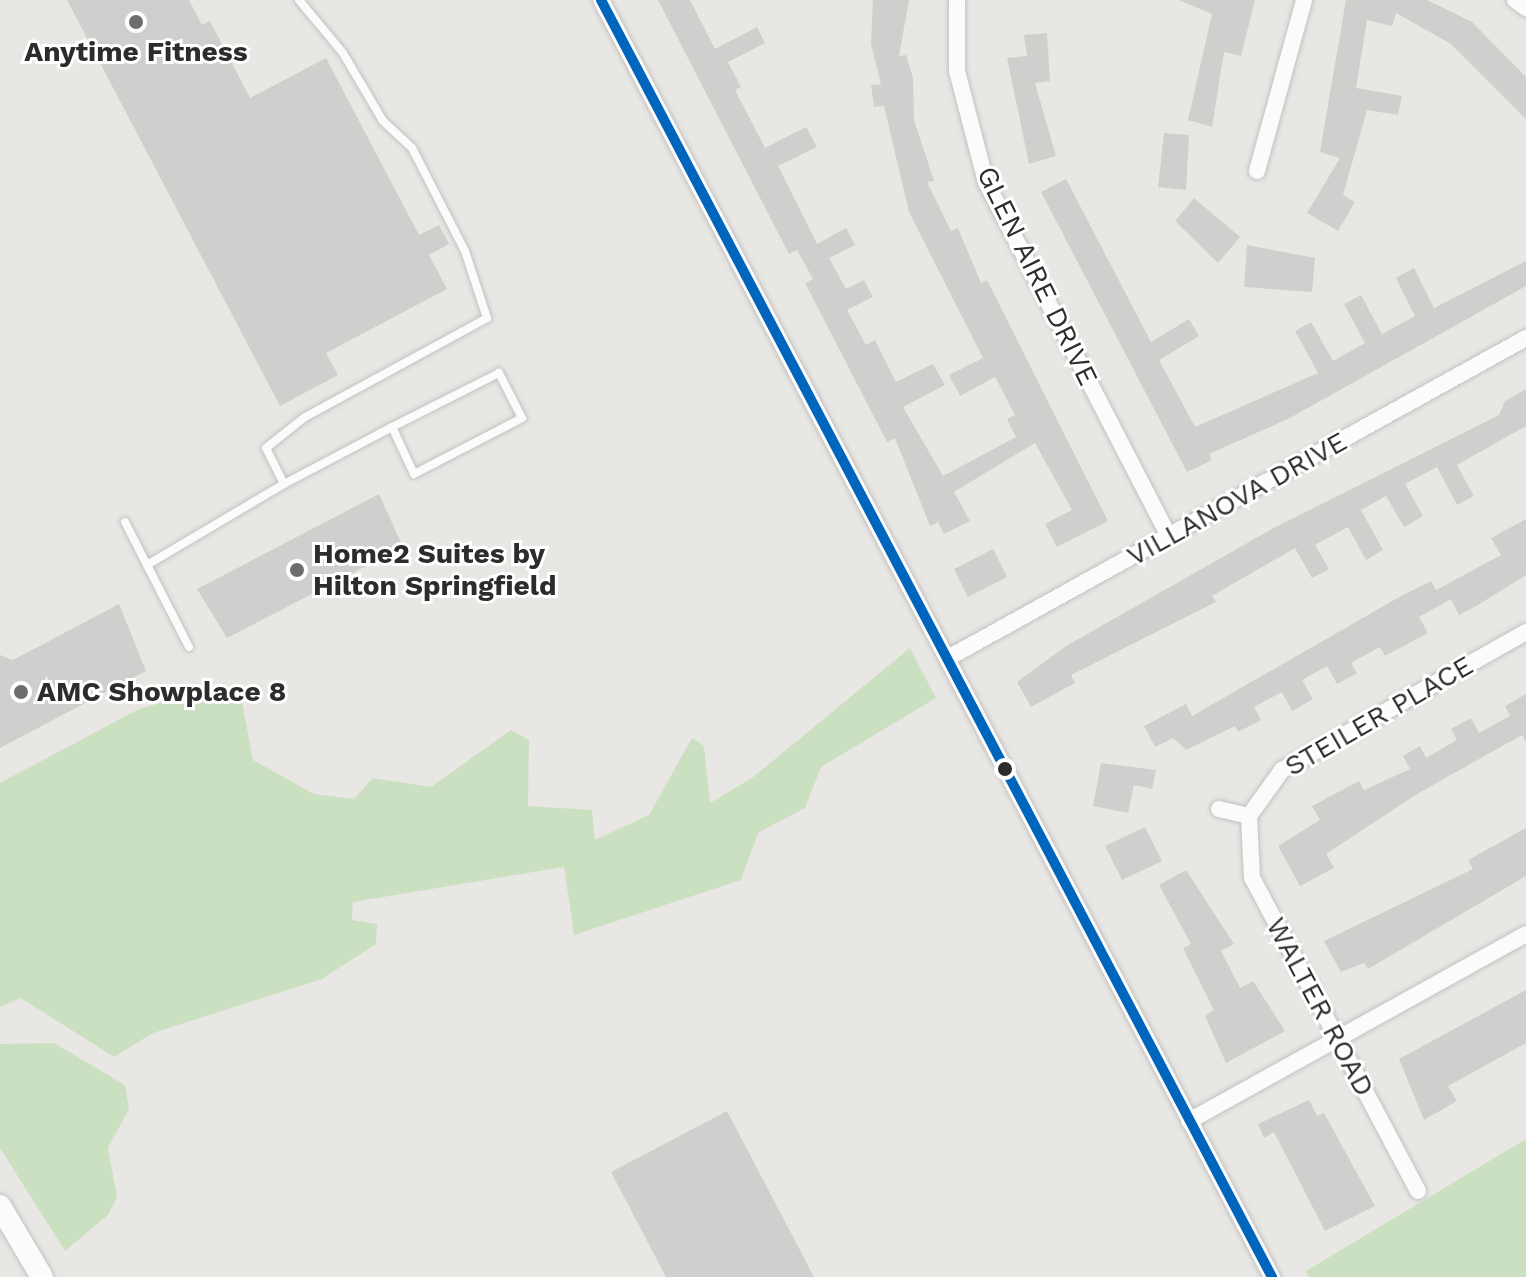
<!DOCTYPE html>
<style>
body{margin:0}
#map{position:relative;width:1526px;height:1277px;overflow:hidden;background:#e9e7e4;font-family:"Work Sans",sans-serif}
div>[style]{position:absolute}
.green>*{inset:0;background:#cbe0c1}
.building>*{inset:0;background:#d1cfcd}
.roads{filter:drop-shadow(0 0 2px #c2c2c2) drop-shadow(0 0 2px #c2c2c2)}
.lane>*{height:8px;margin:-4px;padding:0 4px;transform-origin:4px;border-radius:4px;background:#fcfbfb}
.street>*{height:16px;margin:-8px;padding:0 8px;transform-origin:8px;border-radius:8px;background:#fcfbfb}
.secondary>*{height:22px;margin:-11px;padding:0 11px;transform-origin:11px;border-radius:11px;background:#fcfbfb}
.bus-1>*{height:10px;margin:-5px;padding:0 5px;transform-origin:5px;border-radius:5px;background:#0065bd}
.dots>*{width:22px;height:22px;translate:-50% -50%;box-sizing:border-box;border:4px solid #fff;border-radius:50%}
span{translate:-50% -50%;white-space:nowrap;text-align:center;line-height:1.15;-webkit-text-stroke:6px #fff;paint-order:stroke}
.poi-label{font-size:28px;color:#2c2c2c;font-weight:700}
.left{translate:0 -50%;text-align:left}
.street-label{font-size:28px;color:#2c2c2c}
</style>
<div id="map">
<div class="green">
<div style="clip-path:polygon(910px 648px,936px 698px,821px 767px,805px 808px,758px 833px,741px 880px,574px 935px,564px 867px,353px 902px,352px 920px,377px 924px,376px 944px,322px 979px,153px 1033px,114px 1057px,21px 998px,0 1007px,0 783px,139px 709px,216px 687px,242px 702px,253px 760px,314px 794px,354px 799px,373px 778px,431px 787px,511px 730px,529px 740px,528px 806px,592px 810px,595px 840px,649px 815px,692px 738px,704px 746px,710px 803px,752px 778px)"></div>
<div style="clip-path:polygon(54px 1043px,125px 1085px,129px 1109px,108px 1148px,117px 1197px,108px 1215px,65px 1251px,0 1148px,0 1044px)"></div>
<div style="clip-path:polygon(1526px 1139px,1526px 1277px,1309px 1277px,1306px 1271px)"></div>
</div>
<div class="building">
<div style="clip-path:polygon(67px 0,189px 0,202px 25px,210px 21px,250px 98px,326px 58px,419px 235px,439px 225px,449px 244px,429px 255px,447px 289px,326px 353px,338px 375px,280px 406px)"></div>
<div style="clip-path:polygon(658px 0,690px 0,715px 49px,757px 27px,765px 43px,728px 62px,741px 87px,735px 90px,765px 148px,806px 127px,817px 147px,778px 166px,817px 244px,846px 228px,855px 245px,829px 258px,846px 289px,864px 280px,873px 297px,847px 310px,866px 345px,875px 340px,896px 382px,933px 364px,945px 385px,903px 407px,943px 476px,1016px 437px,1007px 419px,1015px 415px,995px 377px,960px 396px,949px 375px,983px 358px,909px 212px,884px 106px,874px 107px,871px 85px,881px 84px,871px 44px,873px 0,909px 0,899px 56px,906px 55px,913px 78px,914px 120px,934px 181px,927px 182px,951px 231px,958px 228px,981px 283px,987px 280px,1108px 521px,1057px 547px,1045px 524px,1072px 510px,1035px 443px,954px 492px,970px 521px,944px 534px,938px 522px,930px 526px,895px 438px,887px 442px,805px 283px,813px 279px,797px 250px,789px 254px)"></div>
<div style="clip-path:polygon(1179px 0,1255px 0,1241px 56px,1224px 52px,1212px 127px,1188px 120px,1212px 14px)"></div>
<div style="clip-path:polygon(1346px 0,1427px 0,1472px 22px,1526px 77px,1526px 119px,1451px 44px,1396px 13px,1392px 26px,1367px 20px,1356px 88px,1402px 96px,1398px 115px,1367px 110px,1343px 195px,1355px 202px,1338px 231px,1307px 213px,1340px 158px,1320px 152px)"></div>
<div style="clip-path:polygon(1047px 33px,1050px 81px,1035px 83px,1056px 156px,1029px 164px,1007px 58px,1027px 56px,1024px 35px)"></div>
<div style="clip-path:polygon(1164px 133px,1189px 135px,1186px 190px,1158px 187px)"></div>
<div style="clip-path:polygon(1066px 179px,1151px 342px,1189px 319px,1199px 336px,1159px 360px,1195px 427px,1318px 373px,1295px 331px,1311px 322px,1333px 361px,1365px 343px,1344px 304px,1361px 295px,1382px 334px,1415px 316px,1396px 278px,1414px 268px,1434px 308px,1526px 261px,1526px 286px,1290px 418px,1209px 454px,1212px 460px,1187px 472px,1041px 192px)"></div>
<div style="clip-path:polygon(1194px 198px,1240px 237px,1218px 263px,1175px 221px)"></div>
<div style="clip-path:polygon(1247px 245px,1315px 258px,1312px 292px,1244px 287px)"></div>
<div style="clip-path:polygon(1526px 389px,1526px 426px,1457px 465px,1474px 496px,1457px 505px,1437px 467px,1405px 484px,1423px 516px,1404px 527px,1386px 496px,1361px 510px,1383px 550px,1366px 560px,1348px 527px,1315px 545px,1329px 569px,1312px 578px,1295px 548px,1212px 596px,1216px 602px,1071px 675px,1075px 683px,1031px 707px,1017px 682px,1066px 646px,1272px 529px,1499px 415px,1505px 401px)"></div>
<div style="clip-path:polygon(379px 494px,403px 547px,227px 638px,197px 589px)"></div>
<div style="clip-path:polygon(1526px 519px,1526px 575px,1478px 605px,1459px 615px,1451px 599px,1419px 617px,1428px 633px,1385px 656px,1380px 647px,1351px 663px,1357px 673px,1337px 684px,1327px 666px,1302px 680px,1313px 699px,1292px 711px,1282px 692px,1254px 707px,1261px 720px,1238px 732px,1235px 726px,1186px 750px,1173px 738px,1155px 747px,1144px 726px,1186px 704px,1192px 716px,1401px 596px,1431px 581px,1436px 590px,1501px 555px,1491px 538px)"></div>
<div style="clip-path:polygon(993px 549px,1007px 577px,968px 597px,954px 569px)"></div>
<div style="clip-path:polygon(119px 604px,146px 671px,0 748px,0 655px,13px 660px)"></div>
<div style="clip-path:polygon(1526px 694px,1526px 742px,1522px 735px,1417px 794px,1326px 854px,1334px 868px,1300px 886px,1278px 846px,1320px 820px,1312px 806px,1359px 781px,1364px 790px,1410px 769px,1403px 756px,1420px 746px,1426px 758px,1457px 740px,1451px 729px,1471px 718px,1479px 733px,1510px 716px,1505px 706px)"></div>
<div style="clip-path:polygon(1101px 763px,1156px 770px,1152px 789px,1134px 785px,1128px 813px,1093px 806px)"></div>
<div style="clip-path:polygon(1145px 827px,1162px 861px,1122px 880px,1105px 846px)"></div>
<div style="clip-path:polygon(1526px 828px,1526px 876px,1368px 969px,1364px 963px,1341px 972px,1324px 941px,1473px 869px,1468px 860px)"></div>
<div style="clip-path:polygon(1186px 870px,1234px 944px,1221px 951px,1240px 988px,1253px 981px,1285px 1031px,1226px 1063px,1205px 1016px,1214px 1010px,1183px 948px,1191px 944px,1159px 885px)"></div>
<div style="clip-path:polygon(1526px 990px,1526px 1043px,1448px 1086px,1457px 1101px,1424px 1120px,1399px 1059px)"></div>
<div style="clip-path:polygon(1309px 1100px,1317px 1116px,1324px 1113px,1375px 1206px,1325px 1231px,1274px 1132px,1264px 1138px,1258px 1124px)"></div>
<div style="clip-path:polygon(727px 1111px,814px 1277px,666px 1277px,611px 1172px)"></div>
</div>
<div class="roads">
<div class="lane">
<div style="left:284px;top:484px;width:122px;rotate:-27.8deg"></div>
<div style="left:392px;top:427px;width:52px;rotate:64.9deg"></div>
<div style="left:414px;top:474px;width:122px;rotate:-27.4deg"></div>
<div style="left:522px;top:418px;width:51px;rotate:-117.1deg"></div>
<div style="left:499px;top:373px;width:120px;rotate:153.2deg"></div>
<div style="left:125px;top:522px;width:48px;rotate:62.9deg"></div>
<div style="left:189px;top:647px;width:92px;rotate:-117.1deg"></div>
<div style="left:147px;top:565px;width:159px;rotate:-30.6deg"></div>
<div style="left:284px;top:484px;width:40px;rotate:-116.6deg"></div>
<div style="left:266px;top:448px;width:50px;rotate:-38.5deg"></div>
<div style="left:305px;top:417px;width:207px;rotate:-28.5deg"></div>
<div style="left:487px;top:318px;width:71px;rotate:-108.2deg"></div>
<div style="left:465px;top:251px;width:116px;rotate:-117.2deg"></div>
<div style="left:412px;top:148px;width:40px;rotate:-137deg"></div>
<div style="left:383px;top:121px;width:79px;rotate:-120.5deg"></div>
<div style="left:343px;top:53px;width:69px;rotate:-129.7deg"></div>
</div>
<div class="street">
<div style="left:601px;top:0;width:1443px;rotate:62.28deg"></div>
<div style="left:957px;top:0;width:71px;rotate:90deg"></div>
<div style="left:957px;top:71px;width:115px;rotate:75.4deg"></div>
<div style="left:986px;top:182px;width:399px;rotate:62.7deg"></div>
<div style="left:1515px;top:0;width:14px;rotate:36deg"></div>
<div style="left:1257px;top:171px;width:177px;rotate:-74.6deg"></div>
<div style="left:948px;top:658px;width:661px;rotate:-28.97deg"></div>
<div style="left:1219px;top:809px;width:31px;rotate:13deg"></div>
<div style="left:1189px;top:1121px;width:385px;rotate:-29deg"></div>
<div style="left:1418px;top:1191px;width:354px;rotate:-117.9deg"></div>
<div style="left:1252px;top:878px;width:62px;rotate:-92.8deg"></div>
<div style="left:1249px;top:816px;width:57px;rotate:-54.3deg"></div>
<div style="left:1282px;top:770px;width:280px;rotate:-29.5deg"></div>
</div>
<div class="secondary">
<div style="left:0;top:1206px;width:82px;rotate:59.4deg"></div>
</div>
</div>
<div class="bus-1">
<div style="left:601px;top:0;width:1443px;rotate:62.28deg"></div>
</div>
<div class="dots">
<div style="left:136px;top:22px;background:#6e6d6c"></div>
<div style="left:297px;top:570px;background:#6e6d6c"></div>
<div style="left:21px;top:692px;background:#6e6d6c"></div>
<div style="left:1005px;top:769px;background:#2c2c2c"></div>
</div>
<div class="poi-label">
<span style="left:136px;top:52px">Anytime Fitness</span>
<span class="left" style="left:313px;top:570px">Home2 Suites by<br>Hilton Springfield</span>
<span class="left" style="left:37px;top:692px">AMC Showplace 8</span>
</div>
<div class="street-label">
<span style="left:1037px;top:276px;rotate:64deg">GLEN AIRE DRIVE</span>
<span style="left:1237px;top:499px;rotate:-29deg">VILLANOVA DRIVE</span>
<span style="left:1379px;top:716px;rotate:-30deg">STEILER PLACE</span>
<span style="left:1320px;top:1007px;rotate:62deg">WALTER ROAD</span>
</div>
</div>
